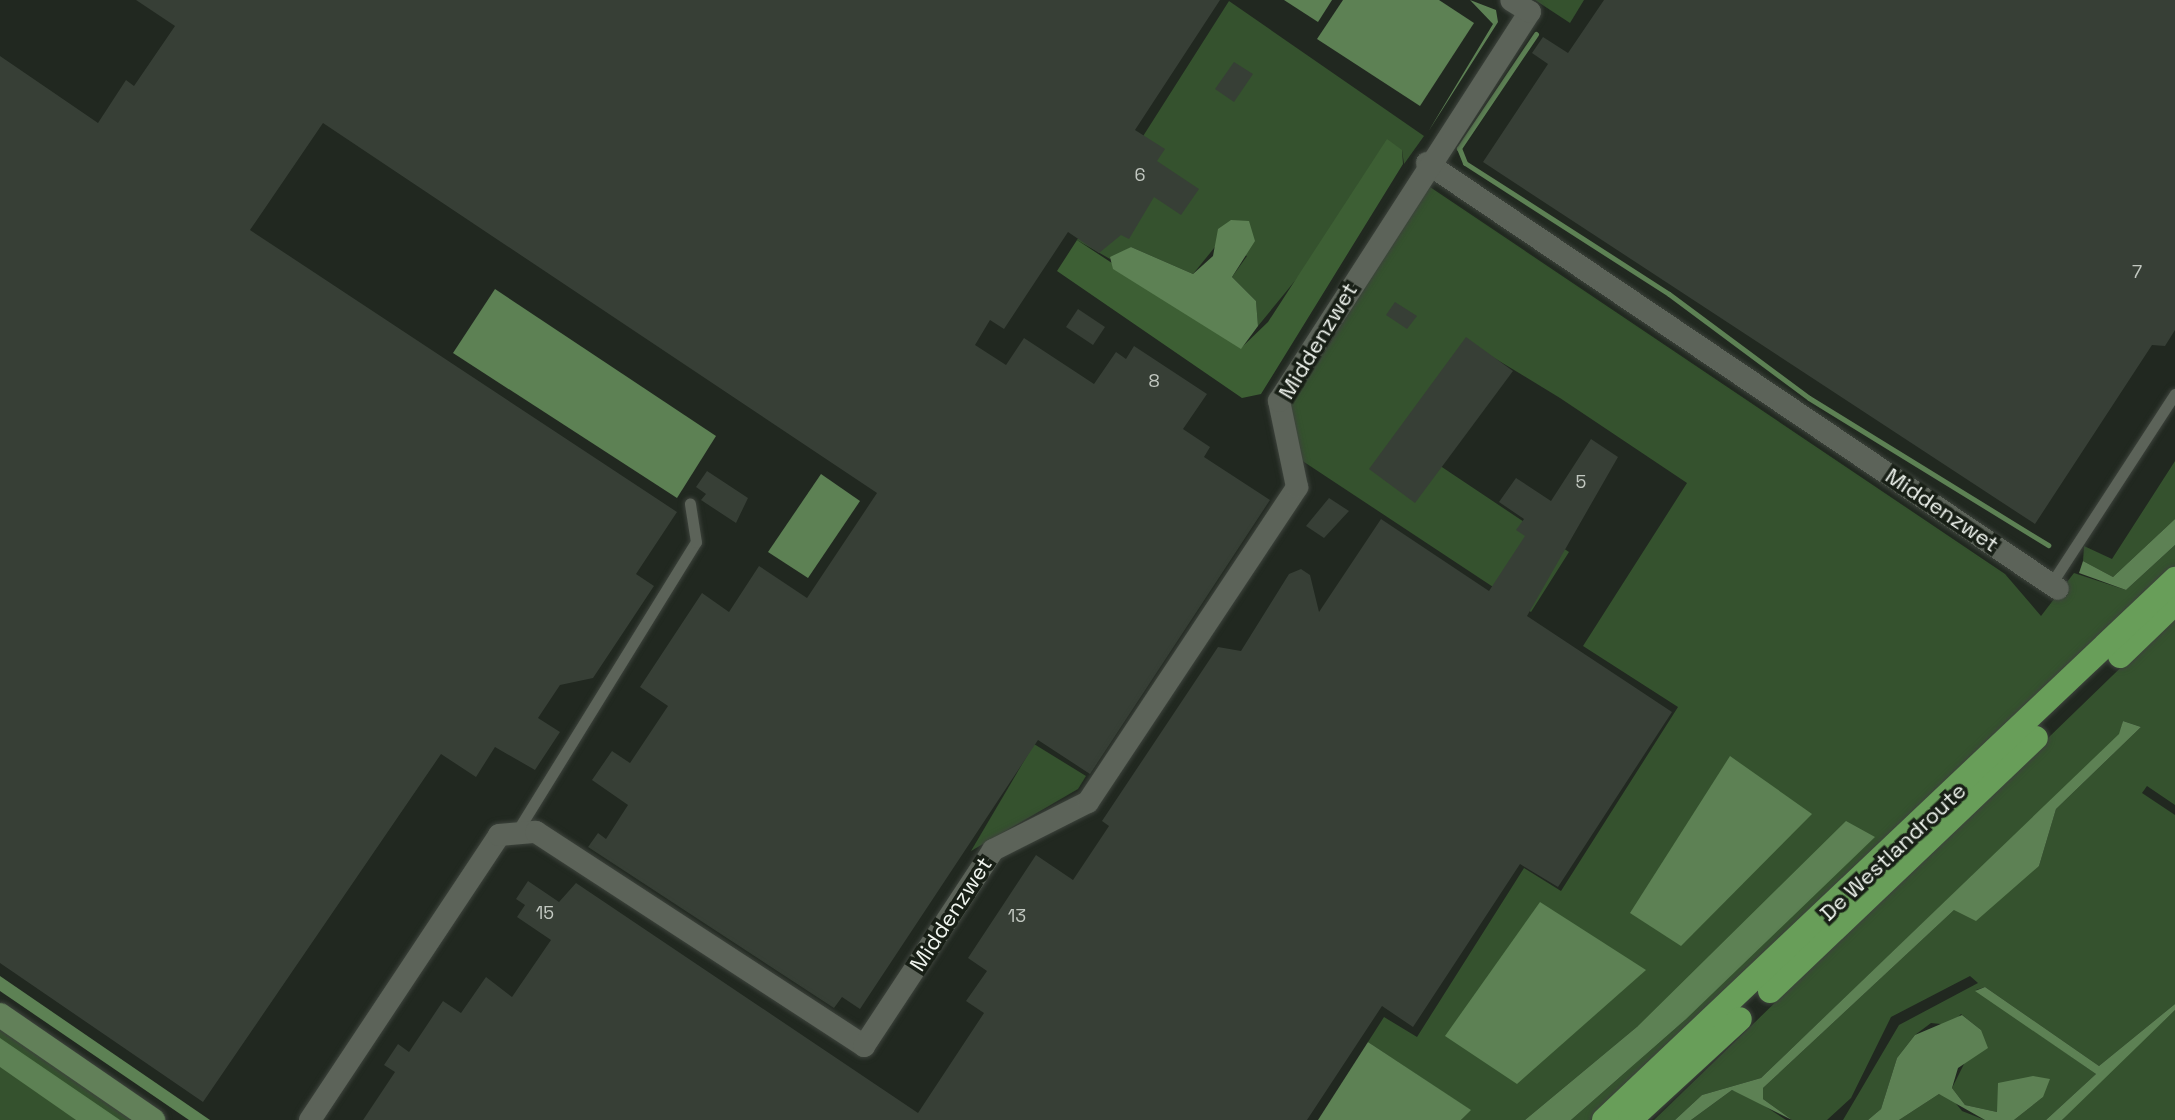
<!DOCTYPE html>
<style>
body{margin:0}
#map{position:relative;width:2175px;height:1120px;overflow:hidden;background:#212820;font-family:"Space Grotesk",sans-serif}
div>[style]{position:absolute}
.green>*{inset:0;background:#35522e}
.forest>*{inset:0;background:#3d5f34}
.water>*{inset:0;background:#5d8154}
.stream>*{height:5px;margin:-2.5px;padding:0 2.5px;transform-origin:2.5px;border-radius:2.5px;background:#5d8154}
.building>*{inset:0;background:#373f36}
.roads{filter:drop-shadow(0 0 2px #3d433c) drop-shadow(0 0 2px #3d433c)}
.lane>*{height:11px;margin:-5.5px;padding:0 5.5px;transform-origin:5.5px;border-radius:5.5px;background:#5c6359}
.street>*{height:22px;margin:-11px;padding:0 11px;transform-origin:11px;border-radius:11px;background:#5c6359}
.secondary>*{height:24px;margin:-12px;padding:0 12px;transform-origin:12px;border-radius:12px;background:#628059}
.primary>*{height:24px;margin:-12px;padding:0 12px;transform-origin:12px;border-radius:12px;background:#689e59}
span{translate:-50% -50%;white-space:nowrap;text-align:center;line-height:1.15;-webkit-text-stroke:7px #181f16;paint-order:stroke}
.number-label{font-size:18px;color:#c2c8c1}
.number-label span{-webkit-text-stroke-width:0}
.street-label{font-size:22px;color:#f0f5ef}
</style>
<div id="map">
<div class="green">
<div style="clip-path:polygon(1535px 0,1584px 0,1570px 23px)"></div>
<div style="clip-path:polygon(1229px 1px,1424px 136px,1404px 164px,1402px 150px,1258px 326px,1256px 301px,1232px 277px,1247px 256px,1219px 242px,1193px 274px,1131px 247px,1110px 259px,1077px 240px)"></div>
<div style="clip-path:polygon(1430px 187px,2005px 574px,2041px 616px,2074px 573px,2126px 590px,2175px 545px,2175px 572px,1597px 1120px,1571px 1120px,1685px 1020px,1638px 1026px,1525px 1120px,1461px 1120px,1470px 1110px,1368px 1042px,1384px 1017px,1417px 1037px,1524px 868px,1561px 891px,1678px 707px,1583px 646px,1687px 483px,1560px 398px,1468px 342px,1397px 437px,1569px 552px,1531px 612px,1295px 456px,1283px 403px)"></div>
<div style="clip-path:polygon(2175px 461px,2175px 519px,2113px 577px,2083px 561px,2084px 546px,2112px 559px)"></div>
<div style="clip-path:polygon(2175px 615px,2175px 805px,2147px 786px,2142px 793px,2175px 815px,2175px 1004px,2099px 1066px,1985px 987px,1976px 990px,2096px 1074px,2046px 1120px,2014px 1120px,2043px 1097px,1997px 1112px,1965px 1105px,1952px 1088px,1981px 1030px,1961px 1014px,1951px 1025px,1931px 1023px,1915px 1035px,1897px 1058px,1881px 1109px,1868px 1120px,1843px 1120px,1899px 1025px,1978px 983px,1970px 976px,1891px 1017px,1851px 1098px,1827px 1120px,1792px 1120px,1763px 1099px,1763px 1088px,1955px 909px,2039px 866px,2056px 809px,2141px 727px,2123px 721px,2120px 734px,1761px 1078px,1702px 1095px,1675px 1120px,1654px 1120px)"></div>
<div style="clip-path:polygon(1034px 744px,1086px 776px,1078px 789px,971px 851px)"></div>
<div style="clip-path:polygon(2175px 1010px,2175px 1120px,2062px 1120px,2091px 1089px)"></div>
<div style="clip-path:polygon(0 1012px,145px 1120px,0 1120px)"></div>
<div style="clip-path:polygon(1732px 1090px,1748px 1095px,1786px 1120px,1691px 1120px)"></div>
<div style="clip-path:polygon(1939px 1094px,1950px 1096px,1962px 1111px,1985px 1120px,1899px 1120px)"></div>
</div>
<div class="forest">
<div style="clip-path:polygon(1387px 139px,1402px 150px,1403px 164px,1261px 394px,1242px 398px,1057px 271px,1077px 240px,1241px 348px,1268px 322px)"></div>
</div>
<div class="water">
<div style="clip-path:polygon(1284px 0,1332px 0,1318px 22px)"></div>
<div style="clip-path:polygon(1343px 0,1439px 0,1474px 23px,1420px 106px,1317px 39px)"></div>
<div style="clip-path:polygon(1470px 0,1496px 10px,1498px 22px,1428px 132px,1493px 24px)"></div>
<div style="clip-path:polygon(1231px 220px,1249px 221px,1255px 241px,1232px 277px,1256px 301px,1258px 326px,1241px 349px,1113px 269px,1110px 257px,1131px 247px,1193px 274px,1213px 256px,1218px 229px)"></div>
<div style="clip-path:polygon(495px 289px,716px 436px,677px 498px,453px 353px)"></div>
<div style="clip-path:polygon(821px 474px,860px 501px,808px 578px,768px 552px)"></div>
<div style="clip-path:polygon(2175px 519px,2175px 545px,2126px 590px,2079px 573px,2083px 561px,2113px 577px)"></div>
<div style="clip-path:polygon(2123px 721px,2141px 727px,2056px 809px,2039px 866px,1976px 921px,1954px 910px,1763px 1088px,1763px 1099px,1792px 1120px,1732px 1090px,1691px 1120px,1675px 1120px,1702px 1095px,1761px 1078px,2119px 734px)"></div>
<div style="clip-path:polygon(1730px 756px,1812px 814px,1681px 946px,1630px 913px)"></div>
<div style="clip-path:polygon(1846px 821px,1875px 837px,1685px 1020px,1571px 1120px,1525px 1120px,1638px 1026px)"></div>
<div style="clip-path:polygon(1540px 902px,1646px 970px,1517px 1084px,1445px 1036px)"></div>
<div style="clip-path:polygon(0 976px,210px 1120px,189px 1120px,0 991px)"></div>
<div style="clip-path:polygon(1985px 987px,2099px 1066px,2175px 1004px,2175px 1010px,2062px 1120px,2046px 1120px,2096px 1074px,1975px 991px)"></div>
<div style="clip-path:polygon(1962px 1015px,1981px 1030px,1988px 1048px,1958px 1068px,1952px 1088px,1965px 1105px,1997px 1112px,1998px 1083px,2033px 1076px,2050px 1079px,2043px 1097px,2014px 1120px,1985px 1120px,1939px 1094px,1899px 1120px,1868px 1120px,1881px 1109px,1897px 1058px,1915px 1035px)"></div>
<div style="clip-path:polygon(0 1038px,120px 1120px,76px 1120px,0 1067px)"></div>
<div style="clip-path:polygon(1368px 1042px,1471px 1110px,1461px 1120px,1318px 1120px)"></div>
</div>
<div class="stream">
<div style="left:1536px;top:34px;width:138px;rotate:124deg"></div>
<div style="left:1459px;top:148px;width:16px;rotate:68deg"></div>
<div style="left:1465px;top:163px;width:242px;rotate:32.7deg"></div>
<div style="left:1669px;top:294px;width:174px;rotate:36.6deg"></div>
<div style="left:1809px;top:398px;width:281px;rotate:31.6deg"></div>
</div>
<div class="building">
<div style="clip-path:polygon(136px 0,1220px 0,1135px 130px,1165px 149px,1157px 161px,1199px 189px,1181px 215px,1154px 197px,1129px 239px,1121px 235px,1099px 253px,1068px 232px,1004px 329px,990px 320px,975px 345px,1006px 365px,1024px 338px,1094px 384px,1116px 352px,1126px 359px,1134px 346px,1207px 394px,1183px 429px,1210px 447px,1204px 457px,1270px 500px,1090px 774px,1038px 740px,860px 1009px,842px 997px,834px 1008px,588px 847px,598px 833px,606px 839px,628px 805px,592px 780px,612px 751px,630px 763px,668px 706px,640px 687px,702px 593px,729px 612px,759px 566px,807px 598px,877px 493px,323px 123px,250px 230px,677px 512px,636px 574px,654px 586px,593px 678px,560px 685px,538px 718px,560px 732px,535px 770px,495px 747px,476px 777px,441px 754px,203px 1102px,0 963px,0 56px,98px 123px,126px 80px,134px 86px,175px 26px)"></div>
<div style="clip-path:polygon(1604px 0,2175px 0,2175px 330px,2165px 346px,2152px 345px,2035px 524px,1483px 162px,1548px 64px,1532px 53px,1543px 37px,1568px 53px)"></div>
<div style="clip-path:polygon(1234px 62px,1253px 74px,1234px 102px,1215px 89px)"></div>
<div style="clip-path:polygon(1395px 302px,1417px 316px,1407px 329px,1386px 315px)"></div>
<div style="clip-path:polygon(1078px 309px,1105px 327px,1093px 345px,1066px 327px)"></div>
<div style="clip-path:polygon(1466px 337px,1513px 371px,1415px 503px,1369px 469px)"></div>
<div style="clip-path:polygon(1591px 439px,1618px 457px,1527px 616px,1672px 712px,1558px 887px,1520px 864px,1413px 1027px,1382px 1006px,1307px 1120px,363px 1120px,395px 1072px,384px 1065px,398px 1044px,409px 1052px,443px 1001px,461px 1013px,486px 977px,512px 997px,551px 940px,517px 917px,525px 905px,516px 899px,528px 881px,559px 902px,576px 883px,918px 1113px,984px 1013px,966px 1001px,987px 971px,968px 958px,1036px 855px,1073px 880px,1109px 826px,1102px 821px,1218px 647px,1241px 651px,1289px 574px,1301px 569px,1310px 575px,1319px 612px,1381px 519px,1489px 591px,1525px 536px,1516px 530px,1524px 519px,1499px 502px,1516px 478px,1551px 501px)"></div>
<div style="clip-path:polygon(707px 471px,748px 498px,736px 523px,701px 500px,706px 494px,696px 487px)"></div>
<div style="clip-path:polygon(1329px 498px,1349px 511px,1324px 538px,1306px 526px)"></div>
</div>
<div class="roads">
<div class="lane">
<div style="left:2051px;top:584px;width:227px;rotate:-56.9deg"></div>
<div style="left:516px;top:833px;width:342px;rotate:-58.3deg"></div>
<div style="left:696px;top:542px;width:39px;rotate:-99deg"></div>
</div>
<div class="street">
<div style="left:1427px;top:163px;width:761px;rotate:34.02deg"></div>
<div style="left:310px;top:1120px;width:342px;rotate:-56.4deg"></div>
<div style="left:499px;top:835px;width:37px;rotate:-5deg"></div>
<div style="left:536px;top:832px;width:392px;rotate:33.1deg"></div>
<div style="left:864px;top:1046px;width:235px;rotate:-56.6deg"></div>
<div style="left:993px;top:850px;width:106px;rotate:-26.8deg"></div>
<div style="left:1088px;top:802px;width:378px;rotate:-56.4deg"></div>
<div style="left:1297px;top:487px;width:88px;rotate:-101.8deg"></div>
<div style="left:1279px;top:401px;width:463px;rotate:-57.2deg"></div>
<div style="left:1530px;top:12px;width:22px;rotate:-148deg"></div>
</div>
<div class="secondary">
<div style="left:0;top:1015px;width:186px;rotate:34.5deg"></div>
</div>
<div class="primary">
<div style="left:2120px;top:656px;width:76px;rotate:-43.9deg"></div>
<div style="left:1770px;top:991px;width:367px;rotate:-43.6deg"></div>
<div style="left:1604px;top:1120px;width:787px;rotate:-43.45deg"></div>
<div style="left:1630px;top:1120px;width:149px;rotate:-42.6deg"></div>
</div>
</div>
<div class="number-label">
<span style="left:1140px;top:175px">6</span>
<span style="left:2137px;top:272px">7</span>
<span style="left:1154px;top:381px">8</span>
<span style="left:1581px;top:482px">5</span>
<span style="left:545px;top:913px">15</span>
<span style="left:1017px;top:916px">13</span>
</div>
<div class="street-label">
<span style="left:1318px;top:341px;rotate:-59deg">Middenzwet</span>
<span style="left:1942px;top:510px;rotate:34deg">Middenzwet</span>
<span style="left:1893px;top:852px;rotate:-43deg">De Westlandroute</span>
<span style="left:951px;top:914px;rotate:-57deg">Middenzwet</span>
</div>
</div>
